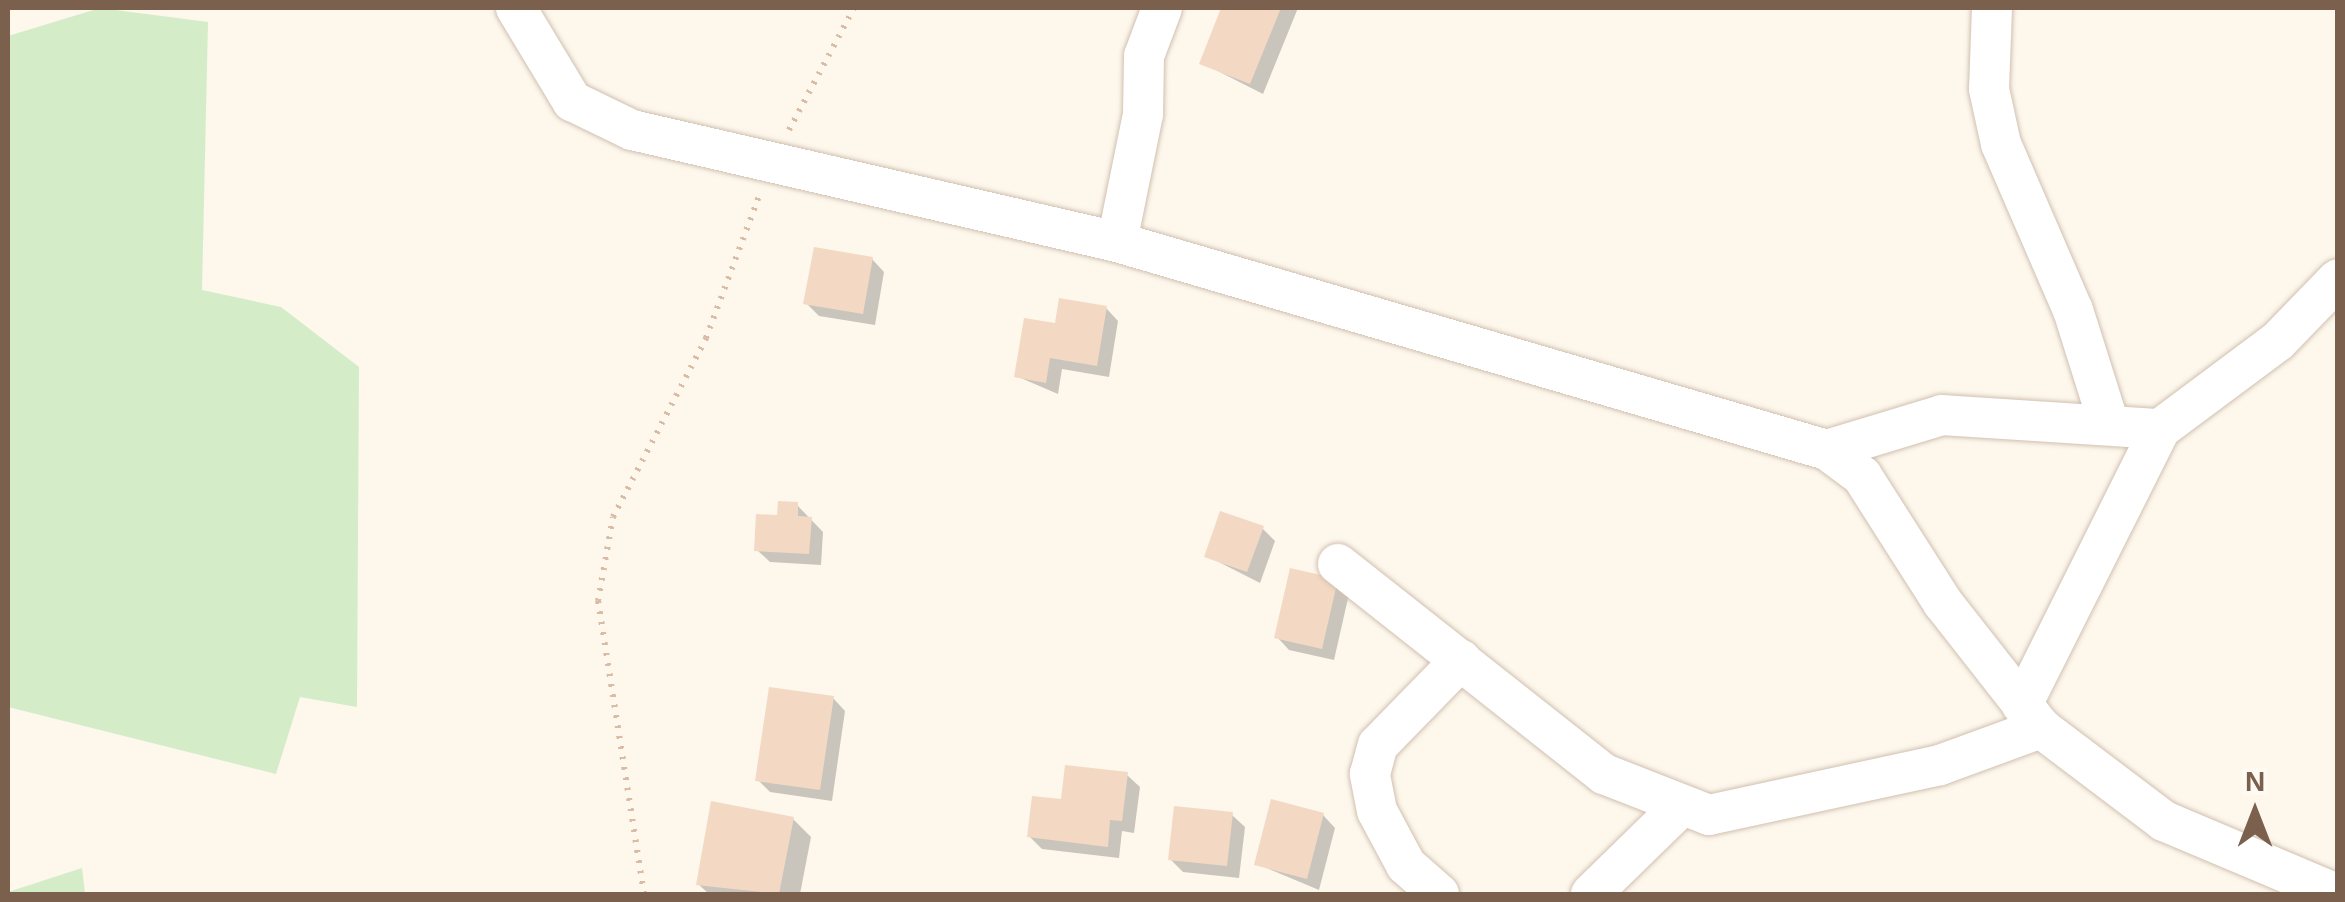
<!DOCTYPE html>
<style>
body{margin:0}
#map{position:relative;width:2345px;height:902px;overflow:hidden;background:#fdf7ec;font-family:Arial,sans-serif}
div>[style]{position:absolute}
.green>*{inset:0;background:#d5ecc9}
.shadow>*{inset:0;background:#0003}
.building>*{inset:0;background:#f3d9c3}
.path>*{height:6px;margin-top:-3px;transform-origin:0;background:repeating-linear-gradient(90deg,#d9bca5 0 2.5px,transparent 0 10.5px)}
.roads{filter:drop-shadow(0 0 2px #d1c0b0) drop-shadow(0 0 2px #d1c0b0)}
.minor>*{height:40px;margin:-20px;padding:0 20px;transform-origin:20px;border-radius:20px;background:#fff}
span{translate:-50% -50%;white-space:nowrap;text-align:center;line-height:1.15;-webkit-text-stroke:8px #fffbf3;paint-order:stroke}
.frame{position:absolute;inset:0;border:10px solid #7a604d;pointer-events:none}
.north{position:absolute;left:2205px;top:762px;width:100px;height:100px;-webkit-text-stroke:8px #fffbf3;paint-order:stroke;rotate:0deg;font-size:28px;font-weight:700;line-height:40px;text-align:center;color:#7a604d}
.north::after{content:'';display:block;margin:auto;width:35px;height:45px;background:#7a604d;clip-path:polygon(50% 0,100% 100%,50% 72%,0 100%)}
</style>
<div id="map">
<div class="green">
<div style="clip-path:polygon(100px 8px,208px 22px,202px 290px,281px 307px,359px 367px,357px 707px,300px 697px,276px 774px,8px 707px,8px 36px)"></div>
<div style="clip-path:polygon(82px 868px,85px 894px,8px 894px,8px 892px)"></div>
</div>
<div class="shadow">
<div style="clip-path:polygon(1224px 8px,1298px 8px,1263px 94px,1202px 63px)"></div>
<div style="clip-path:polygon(872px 259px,884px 272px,875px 325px,819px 316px,806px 303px)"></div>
<div style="clip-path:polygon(1106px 308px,1118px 321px,1109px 377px,1062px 369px,1058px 394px,1016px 376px,1057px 326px)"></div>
<div style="clip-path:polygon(797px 505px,823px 532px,821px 565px,770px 562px,757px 550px)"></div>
<div style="clip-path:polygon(1262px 528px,1275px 541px,1260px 583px,1207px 556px)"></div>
<div style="clip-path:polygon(1336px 581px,1349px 594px,1334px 660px,1289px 650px,1277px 637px)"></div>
<div style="clip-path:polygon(833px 698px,845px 711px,832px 801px,770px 792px,758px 780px)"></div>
<div style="clip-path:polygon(1127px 775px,1140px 787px,1134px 833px,1122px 831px,1119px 858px,1042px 849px,1030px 837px)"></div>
<div style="clip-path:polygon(1232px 815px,1245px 827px,1239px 878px,1183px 872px,1170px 859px)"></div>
<div style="clip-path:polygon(1323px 815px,1335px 828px,1319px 890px,1257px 864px)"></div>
<div style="clip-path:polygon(793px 819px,811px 837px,800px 894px,709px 894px,698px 884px)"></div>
</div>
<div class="building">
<div style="clip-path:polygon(1221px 8px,1281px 8px,1250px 84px,1199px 64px)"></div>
<div style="clip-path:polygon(814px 247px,873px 257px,863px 314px,803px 304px)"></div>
<div style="clip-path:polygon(1059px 298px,1107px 306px,1097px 366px,1050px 358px,1046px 383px,1014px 377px,1024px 318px,1055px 323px)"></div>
<div style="clip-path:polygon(778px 501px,798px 502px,798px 516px,812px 517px,809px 554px,754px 551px,756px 514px,777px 515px)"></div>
<div style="clip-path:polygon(1220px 511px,1264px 526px,1247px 572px,1204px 557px)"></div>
<div style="clip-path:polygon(1290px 568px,1338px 579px,1322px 649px,1274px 638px)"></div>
<div style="clip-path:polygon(769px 687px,834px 696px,820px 790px,755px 781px)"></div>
<div style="clip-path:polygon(1065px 765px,1128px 772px,1122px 821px,1110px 820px,1108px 847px,1027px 837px,1032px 796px,1061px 799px)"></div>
<div style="clip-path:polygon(1271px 799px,1324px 813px,1307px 879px,1254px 865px)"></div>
<div style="clip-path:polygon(711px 801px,794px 817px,779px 894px,696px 885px)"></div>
<div style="clip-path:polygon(1174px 806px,1233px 812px,1227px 866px,1168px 860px)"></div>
</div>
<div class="path">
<div style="left:789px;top:130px;width:138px;rotate:-62deg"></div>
<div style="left:644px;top:894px;width:297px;rotate:-98.9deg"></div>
<div style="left:598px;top:601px;width:85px;rotate:-79.9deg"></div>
<div style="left:613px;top:517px;width:202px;rotate:-62.5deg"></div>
<div style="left:706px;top:338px;width:152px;rotate:-69.5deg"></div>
</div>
<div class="roads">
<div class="minor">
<div style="left:516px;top:8px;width:109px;rotate:58.9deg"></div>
<div style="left:572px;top:101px;width:67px;rotate:25.8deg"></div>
<div style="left:632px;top:130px;width:498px;rotate:13deg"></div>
<div style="left:1117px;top:242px;width:740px;rotate:16.33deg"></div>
<div style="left:1827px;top:450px;width:44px;rotate:36.6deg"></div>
<div style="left:1862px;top:476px;width:151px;rotate:57.5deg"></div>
<div style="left:1943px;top:603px;width:159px;rotate:51.9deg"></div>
<div style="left:2041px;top:728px;width:154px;rotate:37.1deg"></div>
<div style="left:2164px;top:821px;width:188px;rotate:22.9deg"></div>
<div style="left:1992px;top:8px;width:81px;rotate:92.1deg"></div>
<div style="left:1989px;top:89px;width:56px;rotate:77.7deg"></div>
<div style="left:2001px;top:144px;width:181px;rotate:66.6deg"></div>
<div style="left:2073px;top:310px;width:120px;rotate:72.5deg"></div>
<div style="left:1117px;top:242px;width:131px;rotate:-78.5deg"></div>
<div style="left:1143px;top:114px;width:58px;rotate:-89deg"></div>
<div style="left:1144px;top:56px;width:51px;rotate:-69.4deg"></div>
<div style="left:1827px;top:450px;width:120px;rotate:-16.9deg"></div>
<div style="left:1942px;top:415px;width:218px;rotate:3.7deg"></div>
<div style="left:2160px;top:429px;width:147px;rotate:-36.7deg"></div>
<div style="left:2278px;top:341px;width:86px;rotate:-45.9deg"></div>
<div style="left:1338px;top:564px;width:339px;rotate:38.3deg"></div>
<div style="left:1604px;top:774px;width:113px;rotate:21.3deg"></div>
<div style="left:1709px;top:815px;width:236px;rotate:-12.2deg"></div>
<div style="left:1940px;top:765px;width:108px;rotate:-20.1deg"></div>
<div style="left:2022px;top:705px;width:309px;rotate:-63.4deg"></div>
<div style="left:1439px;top:894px;width:44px;rotate:-138.7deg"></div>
<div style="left:1406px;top:865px;width:61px;rotate:-118.2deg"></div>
<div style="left:1377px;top:811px;width:38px;rotate:-101deg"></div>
<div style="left:1370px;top:774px;width:30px;rotate:-75deg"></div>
<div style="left:1378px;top:745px;width:119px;rotate:-45.7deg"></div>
<div style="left:1591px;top:894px;width:124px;rotate:-44.3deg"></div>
</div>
</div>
<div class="frame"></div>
<div class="north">N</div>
</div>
